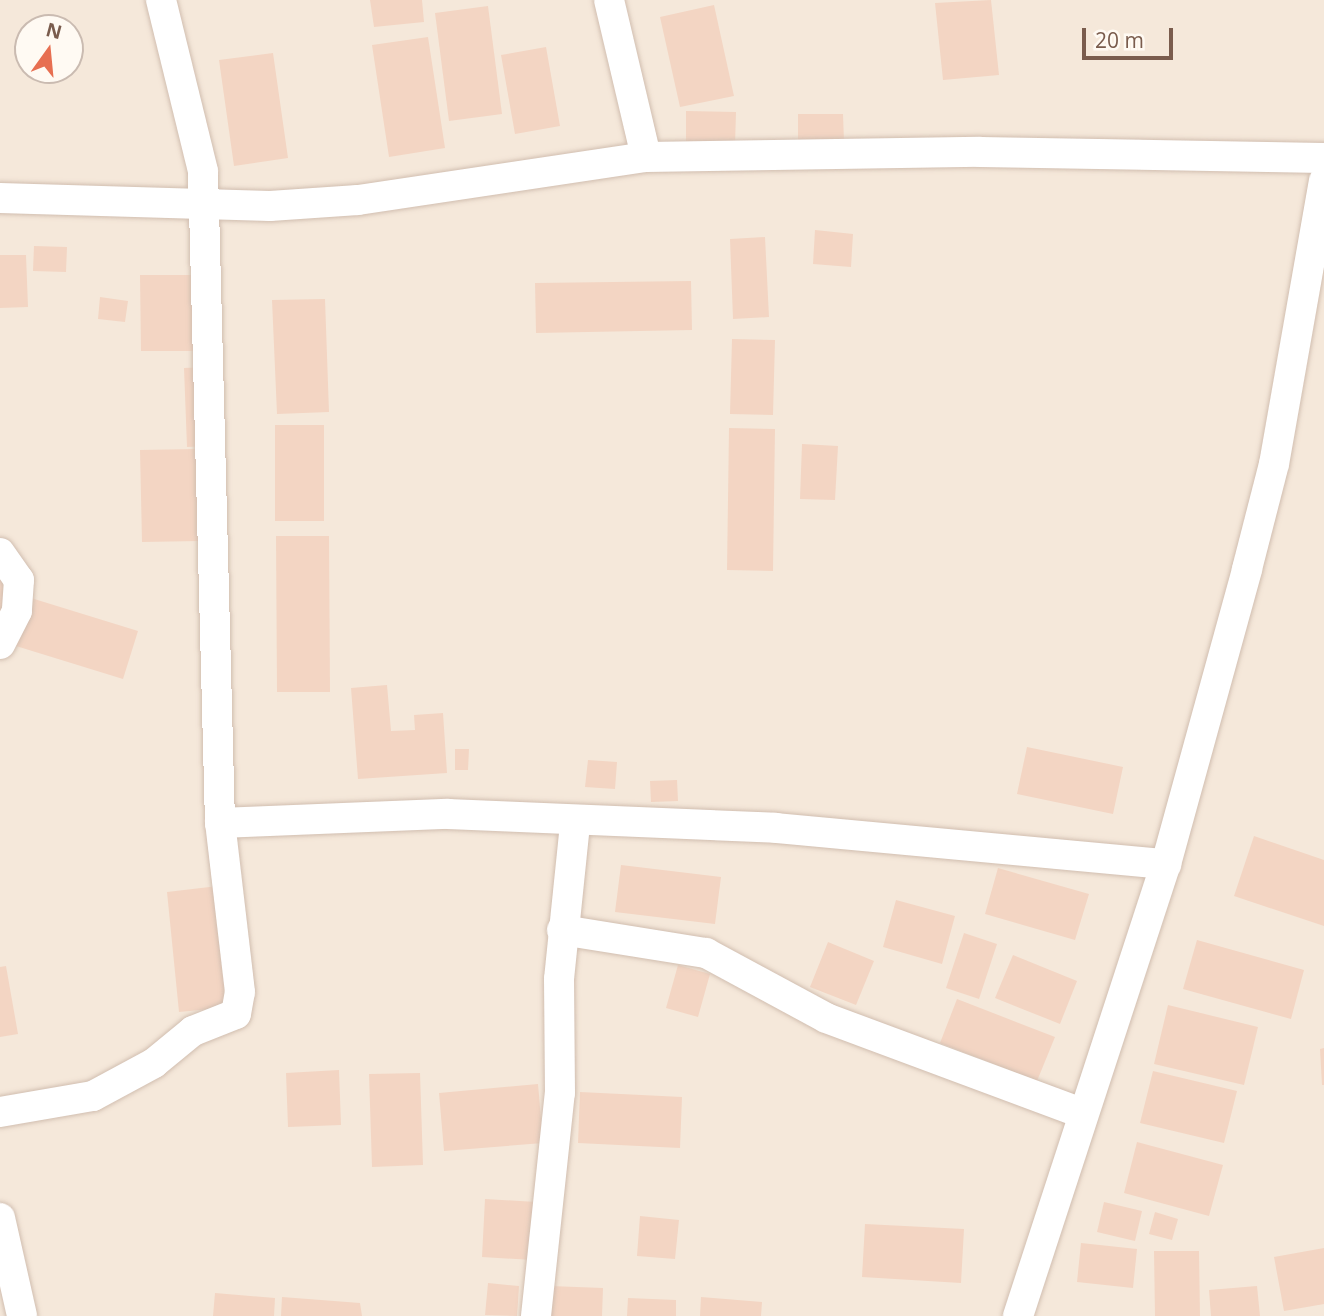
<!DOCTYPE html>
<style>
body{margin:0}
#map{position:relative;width:1324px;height:1316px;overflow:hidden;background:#fdf6ec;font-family:"Open Sans",sans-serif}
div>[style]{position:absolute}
.residential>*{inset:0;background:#f5e8da}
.building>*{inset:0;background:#f3d5c3}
.roads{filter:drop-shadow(0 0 2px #d1beb0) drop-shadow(0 0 2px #d1beb0)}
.street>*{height:30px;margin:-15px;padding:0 15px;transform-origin:15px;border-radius:15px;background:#fff}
span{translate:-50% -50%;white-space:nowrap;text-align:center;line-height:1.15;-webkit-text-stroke:5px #fffaf3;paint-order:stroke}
.north{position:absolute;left:14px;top:14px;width:70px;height:70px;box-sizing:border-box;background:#fffaf3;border:2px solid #cabbb1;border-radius:50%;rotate:15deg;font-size:19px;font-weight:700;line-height:28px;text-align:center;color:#7a5c4d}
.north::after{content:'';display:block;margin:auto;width:24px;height:32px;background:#e76f51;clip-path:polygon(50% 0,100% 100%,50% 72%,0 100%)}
.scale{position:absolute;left:1082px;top:28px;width:91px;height:32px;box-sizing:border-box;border:4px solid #7a5c4d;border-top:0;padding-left:9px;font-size:21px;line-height:24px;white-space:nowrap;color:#7a5c4d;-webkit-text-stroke:5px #fffaf3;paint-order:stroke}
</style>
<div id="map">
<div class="residential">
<div style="clip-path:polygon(evenodd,0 0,1324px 0,1324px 1316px,0 1316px,0 0,28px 28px,70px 28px,70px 70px,28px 70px,28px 28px)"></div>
</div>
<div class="building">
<div style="clip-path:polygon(370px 0,422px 0,424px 22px,374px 27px)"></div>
<div style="clip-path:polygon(991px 0,999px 75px,943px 80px,935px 3px)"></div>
<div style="clip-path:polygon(714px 5px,734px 96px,680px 107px,660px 17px)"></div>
<div style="clip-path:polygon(488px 6px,502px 114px,449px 121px,435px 13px)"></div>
<div style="clip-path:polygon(428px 37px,445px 148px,389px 157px,372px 45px)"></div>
<div style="clip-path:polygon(546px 47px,560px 126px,515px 134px,501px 55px)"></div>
<div style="clip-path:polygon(273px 53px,288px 158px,234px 166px,219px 60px)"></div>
<div style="clip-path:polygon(686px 111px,736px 112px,735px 144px,686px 144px)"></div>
<div style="clip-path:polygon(798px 114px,843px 114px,844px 142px,798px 142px)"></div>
<div style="clip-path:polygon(815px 230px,853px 234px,851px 267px,813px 264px)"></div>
<div style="clip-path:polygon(765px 237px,769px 317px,733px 319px,730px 239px)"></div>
<div style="clip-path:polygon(34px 246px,67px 247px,66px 272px,33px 271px)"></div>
<div style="clip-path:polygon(0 255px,26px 255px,28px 307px,0 308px)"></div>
<div style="clip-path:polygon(140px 275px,194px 275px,194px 351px,141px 351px)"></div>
<div style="clip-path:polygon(691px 281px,692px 330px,536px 333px,535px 283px)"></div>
<div style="clip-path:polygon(100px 297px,128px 301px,125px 322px,98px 319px)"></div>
<div style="clip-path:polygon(325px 299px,329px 412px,277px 414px,272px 300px)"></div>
<div style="clip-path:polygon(732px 339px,775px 340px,773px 415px,730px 414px)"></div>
<div style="clip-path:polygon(206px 367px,208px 446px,187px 447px,184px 368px)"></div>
<div style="clip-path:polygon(275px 425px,324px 425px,324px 521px,275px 521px)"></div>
<div style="clip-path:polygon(729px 428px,775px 429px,773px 571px,727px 570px)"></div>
<div style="clip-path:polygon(802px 444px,838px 446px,835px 500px,800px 499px)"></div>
<div style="clip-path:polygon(197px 449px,199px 541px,142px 542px,140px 450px)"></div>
<div style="clip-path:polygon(276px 536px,329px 536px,330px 692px,277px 692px)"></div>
<div style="clip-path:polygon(0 575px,13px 579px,0 623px)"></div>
<div style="clip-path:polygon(31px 598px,138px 631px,123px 679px,16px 646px)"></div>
<div style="clip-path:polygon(387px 685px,391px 731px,415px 730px,414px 715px,443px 713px,447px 773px,358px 779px,351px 688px)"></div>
<div style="clip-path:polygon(1027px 747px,1123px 767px,1113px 814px,1017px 794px)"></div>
<div style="clip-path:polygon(455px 749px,469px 749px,468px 770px,455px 770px)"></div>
<div style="clip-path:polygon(588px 760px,617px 762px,615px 789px,585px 787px)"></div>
<div style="clip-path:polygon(677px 780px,678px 801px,651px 802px,650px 781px)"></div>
<div style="clip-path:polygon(1254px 836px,1324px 860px,1324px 926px,1234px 896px)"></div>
<div style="clip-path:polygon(621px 865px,721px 877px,715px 924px,615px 912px)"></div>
<div style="clip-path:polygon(998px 868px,1089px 894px,1075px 940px,985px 914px)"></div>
<div style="clip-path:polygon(218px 886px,231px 1007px,179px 1012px,167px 892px)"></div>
<div style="clip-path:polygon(896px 900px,955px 916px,942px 964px,883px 947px)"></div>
<div style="clip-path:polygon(964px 933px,997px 944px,979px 999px,946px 988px)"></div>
<div style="clip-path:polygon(1197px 940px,1304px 970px,1291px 1019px,1183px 989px)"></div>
<div style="clip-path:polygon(828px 942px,874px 961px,856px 1005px,810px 987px)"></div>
<div style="clip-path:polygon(1013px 955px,1077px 981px,1060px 1024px,995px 998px)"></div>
<div style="clip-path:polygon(678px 965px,710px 974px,698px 1017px,666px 1008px)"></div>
<div style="clip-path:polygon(6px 966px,18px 1034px,0 1037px,0 967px)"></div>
<div style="clip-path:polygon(957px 999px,1055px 1037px,1037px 1081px,940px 1043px)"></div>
<div style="clip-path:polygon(1168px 1005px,1258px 1027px,1244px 1085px,1154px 1064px)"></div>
<div style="clip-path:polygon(1324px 1048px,1324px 1085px,1322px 1085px,1320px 1049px)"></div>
<div style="clip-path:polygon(339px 1070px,341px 1125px,288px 1127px,286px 1073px)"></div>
<div style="clip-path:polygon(1153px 1071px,1237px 1091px,1224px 1143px,1140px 1123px)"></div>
<div style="clip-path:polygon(420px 1073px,423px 1165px,372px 1167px,369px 1074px)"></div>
<div style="clip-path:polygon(538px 1084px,543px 1143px,444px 1151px,439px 1093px)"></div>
<div style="clip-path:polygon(580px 1092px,682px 1097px,680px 1148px,578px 1143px)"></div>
<div style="clip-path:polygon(1137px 1142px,1223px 1165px,1209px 1216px,1124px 1193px)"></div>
<div style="clip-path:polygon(485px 1199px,536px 1202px,533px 1260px,482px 1257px)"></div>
<div style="clip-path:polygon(1104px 1202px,1142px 1211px,1135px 1241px,1097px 1232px)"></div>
<div style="clip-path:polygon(1155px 1212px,1178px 1219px,1172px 1240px,1149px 1234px)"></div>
<div style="clip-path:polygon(640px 1216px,679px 1220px,675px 1259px,637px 1256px)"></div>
<div style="clip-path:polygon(865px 1224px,964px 1229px,961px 1283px,862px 1277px)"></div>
<div style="clip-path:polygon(1081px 1243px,1137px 1249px,1133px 1288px,1077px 1282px)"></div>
<div style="clip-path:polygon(1324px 1248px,1324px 1304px,1284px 1311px,1274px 1257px)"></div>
<div style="clip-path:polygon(1154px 1251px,1199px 1251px,1200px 1316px,1155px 1316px)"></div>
<div style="clip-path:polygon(488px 1283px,519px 1286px,517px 1316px,485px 1315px)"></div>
<div style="clip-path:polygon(550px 1286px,603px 1288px,602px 1316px,549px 1316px)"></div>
<div style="clip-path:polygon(1257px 1286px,1260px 1316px,1211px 1316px,1209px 1290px)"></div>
<div style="clip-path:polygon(215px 1293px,275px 1298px,274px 1316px,213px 1316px)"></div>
<div style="clip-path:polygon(282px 1297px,360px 1303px,362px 1316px,281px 1316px)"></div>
<div style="clip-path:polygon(701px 1297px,762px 1302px,761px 1316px,700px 1316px)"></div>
<div style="clip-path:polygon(628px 1298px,676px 1300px,676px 1316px,627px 1316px)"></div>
</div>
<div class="roads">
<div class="street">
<div style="left:609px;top:0;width:161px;rotate:76.7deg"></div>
<div style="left:0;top:198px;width:270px;rotate:1.7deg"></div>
<div style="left:270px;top:206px;width:88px;rotate:-3.9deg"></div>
<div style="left:358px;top:200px;width:291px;rotate:-8.5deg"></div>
<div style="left:646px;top:157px;width:334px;rotate:-0.9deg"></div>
<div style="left:980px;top:152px;width:344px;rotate:1deg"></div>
<div style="left:0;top:553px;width:33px;rotate:55deg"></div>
<div style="left:19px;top:580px;width:31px;rotate:94deg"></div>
<div style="left:17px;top:611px;width:37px;rotate:117deg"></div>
<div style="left:220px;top:823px;width:228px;rotate:-2.3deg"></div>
<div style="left:448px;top:814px;width:328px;rotate:2.4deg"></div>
<div style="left:776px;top:828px;width:392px;rotate:5.3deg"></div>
<div style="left:562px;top:930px;width:146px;rotate:9.1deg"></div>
<div style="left:706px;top:953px;width:136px;rotate:28.4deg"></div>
<div style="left:826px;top:1018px;width:273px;rotate:20.4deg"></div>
<div style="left:0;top:1112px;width:94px;rotate:-9.8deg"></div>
<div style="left:93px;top:1096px;width:69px;rotate:-28.4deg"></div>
<div style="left:154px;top:1063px;width:50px;rotate:-39.4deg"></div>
<div style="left:193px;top:1031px;width:46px;rotate:-21.6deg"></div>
<div style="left:236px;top:1014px;width:22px;rotate:-80deg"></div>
<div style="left:240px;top:992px;width:170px;rotate:-96.7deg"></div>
<div style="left:220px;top:823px;width:652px;rotate:-91.49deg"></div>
<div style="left:203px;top:171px;width:176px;rotate:-103.8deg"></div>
<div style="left:0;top:1218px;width:100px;rotate:77.3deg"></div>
<div style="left:536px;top:1316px;width:224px;rotate:-83.9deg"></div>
<div style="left:560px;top:1093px;width:114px;rotate:-90.5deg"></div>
<div style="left:559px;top:979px;width:157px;rotate:-84.1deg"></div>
<div style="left:1018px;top:1316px;width:476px;rotate:-71.9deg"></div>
<div style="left:1166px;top:864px;width:306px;rotate:-74.6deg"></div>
<div style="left:1247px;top:569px;width:108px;rotate:-75.6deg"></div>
<div style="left:1274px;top:464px;width:287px;rotate:-80deg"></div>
</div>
</div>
<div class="north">N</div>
<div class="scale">20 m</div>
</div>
